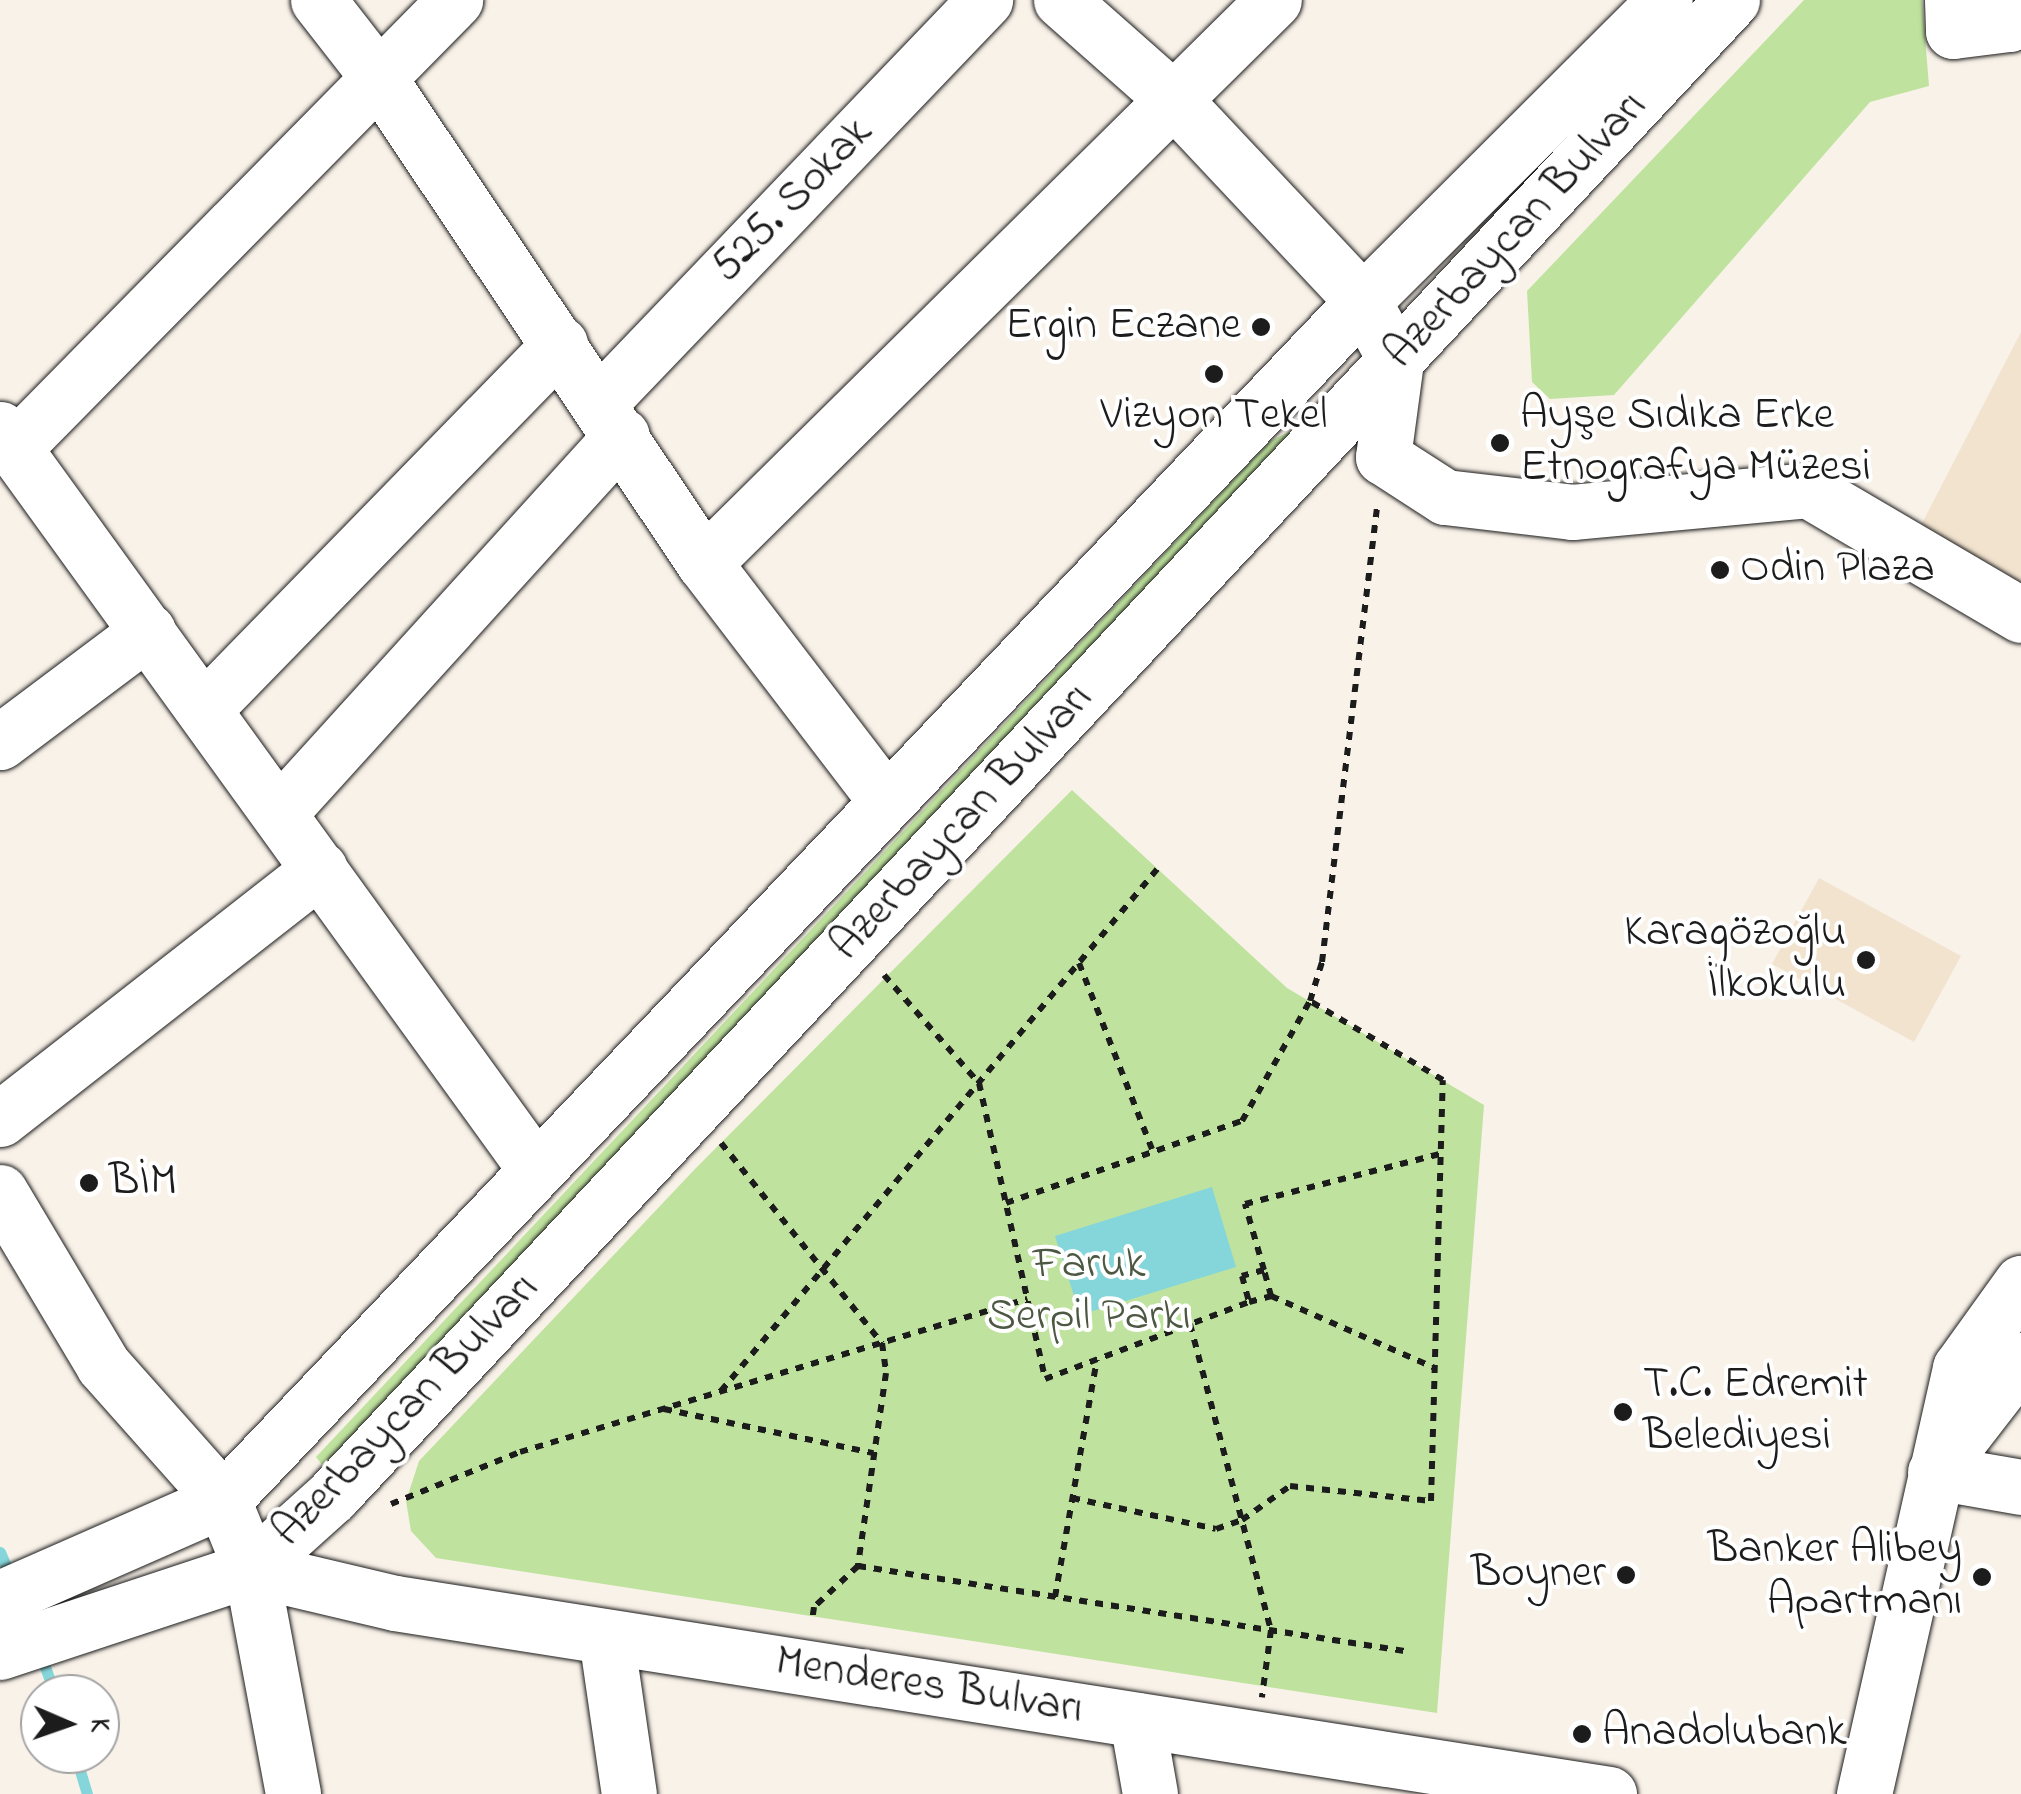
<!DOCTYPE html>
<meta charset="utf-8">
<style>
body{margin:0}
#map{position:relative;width:2021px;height:1794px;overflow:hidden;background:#f9f2e9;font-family:"Indie Flower",sans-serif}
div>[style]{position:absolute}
.built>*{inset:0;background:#f2e3cf}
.green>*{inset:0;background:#bfe39e}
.water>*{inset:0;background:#84d6db}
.stream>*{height:11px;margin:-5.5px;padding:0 5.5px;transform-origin:5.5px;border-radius:5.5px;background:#84d6db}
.path>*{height:6px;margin-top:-3px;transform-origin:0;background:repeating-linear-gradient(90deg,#1c1c1c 0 8px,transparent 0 16px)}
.roads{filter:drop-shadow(0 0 2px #1c1c1c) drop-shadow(0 0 2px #1c1c1c)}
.minor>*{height:55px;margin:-27.5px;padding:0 27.5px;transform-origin:27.5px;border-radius:27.5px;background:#fff}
.major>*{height:55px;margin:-27.5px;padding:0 27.5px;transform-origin:27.5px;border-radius:27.5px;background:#fff}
.dots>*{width:28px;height:28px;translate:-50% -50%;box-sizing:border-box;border:5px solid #fff;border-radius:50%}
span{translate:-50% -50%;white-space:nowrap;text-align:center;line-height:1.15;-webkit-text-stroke:8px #fff;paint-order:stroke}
.street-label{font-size:45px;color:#1c1c1c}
.poi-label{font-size:45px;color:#1c1c1c}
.right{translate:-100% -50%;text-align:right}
.left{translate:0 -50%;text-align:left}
.park-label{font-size:45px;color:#4d5843}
.north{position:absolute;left:20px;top:1674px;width:100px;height:100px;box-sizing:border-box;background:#fff;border:2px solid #a4a4a4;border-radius:50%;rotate:92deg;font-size:28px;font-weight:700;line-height:40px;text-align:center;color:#1c1c1c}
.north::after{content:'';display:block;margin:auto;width:35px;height:45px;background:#1c1c1c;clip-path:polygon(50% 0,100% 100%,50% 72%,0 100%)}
</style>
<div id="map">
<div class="built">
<div style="clip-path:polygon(2021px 332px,2021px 589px,1918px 531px)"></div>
<div style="clip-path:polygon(1819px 878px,1961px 956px,1914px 1042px,1772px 964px)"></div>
</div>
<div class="green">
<div style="clip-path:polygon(1804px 0,1922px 0,1929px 86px,1870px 102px,1614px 395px,1550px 399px,1532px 382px,1527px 291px)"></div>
<div style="clip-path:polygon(1291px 431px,1288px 453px,323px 1466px,316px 1457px,1270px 441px)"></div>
<div style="clip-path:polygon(1072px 790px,1287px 988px,1484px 1105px,1437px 1713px,436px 1558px,411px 1531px,406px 1501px,419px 1461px,694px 1170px)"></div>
</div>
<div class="water">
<div style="clip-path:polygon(1212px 1187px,1236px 1267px,1080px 1315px,1055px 1236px)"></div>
</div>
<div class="stream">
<div style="left:0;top:1552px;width:28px;rotate:67deg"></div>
<div style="left:41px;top:1656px;width:40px;rotate:69.8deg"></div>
<div style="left:75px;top:1754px;width:42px;rotate:73.3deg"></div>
</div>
<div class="path">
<div style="left:1079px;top:963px;width:200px;rotate:68.6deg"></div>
<div style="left:884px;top:975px;width:144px;rotate:48.7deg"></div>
<div style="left:979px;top:1083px;width:303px;rotate:77.4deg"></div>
<div style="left:1045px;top:1379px;width:218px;rotate:-20.7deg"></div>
<div style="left:721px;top:1143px;width:257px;rotate:51.2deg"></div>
<div style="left:882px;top:1343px;width:30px;rotate:82deg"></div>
<div style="left:886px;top:1373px;width:195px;rotate:98.3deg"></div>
<div style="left:858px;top:1566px;width:60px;rotate:137deg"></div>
<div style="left:814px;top:1607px;width:15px;rotate:98deg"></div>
<div style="left:1006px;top:1203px;width:250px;rotate:-19.2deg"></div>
<div style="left:1242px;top:1121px;width:138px;rotate:-60.5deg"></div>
<div style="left:1310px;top:1001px;width:41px;rotate:-72.9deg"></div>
<div style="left:1322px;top:962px;width:460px;rotate:-83.1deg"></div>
<div style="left:1264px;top:1270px;width:23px;rotate:165deg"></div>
<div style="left:1242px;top:1276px;width:27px;rotate:75deg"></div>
<div style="left:1249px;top:1302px;width:23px;rotate:-15deg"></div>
<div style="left:1271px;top:1296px;width:27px;rotate:-105deg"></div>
<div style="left:1264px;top:1270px;width:69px;rotate:-106.1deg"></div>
<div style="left:1245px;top:1204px;width:204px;rotate:-14.4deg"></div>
<div style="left:1271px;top:1296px;width:179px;rotate:23.7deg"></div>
<div style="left:1190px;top:1324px;width:317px;rotate:75.2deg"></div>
<div style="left:1271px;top:1630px;width:68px;rotate:97.7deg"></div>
<div style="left:721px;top:1391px;width:683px;rotate:-50.11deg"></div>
<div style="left:664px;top:1409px;width:214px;rotate:11.9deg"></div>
<div style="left:1072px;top:1498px;width:147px;rotate:12.1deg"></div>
<div style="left:1216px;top:1529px;width:28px;rotate:-19deg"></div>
<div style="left:1242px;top:1520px;width:59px;rotate:-35.3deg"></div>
<div style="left:1290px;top:1486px;width:142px;rotate:6.1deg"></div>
<div style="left:1431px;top:1501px;width:421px;rotate:-88.4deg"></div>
<div style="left:1443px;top:1080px;width:155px;rotate:-149.3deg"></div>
<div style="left:391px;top:1504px;width:139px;rotate:-22deg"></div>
<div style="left:520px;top:1452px;width:530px;rotate:-16.79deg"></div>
<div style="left:858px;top:1566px;width:553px;rotate:8.85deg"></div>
<div style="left:1055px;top:1597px;width:241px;rotate:-80deg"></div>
</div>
<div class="roads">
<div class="minor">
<div style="left:318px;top:0;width:98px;rotate:52.1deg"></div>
<div style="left:378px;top:77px;width:585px;rotate:56.15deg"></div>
<div style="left:704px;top:563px;width:298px;rotate:52.6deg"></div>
<div style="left:1061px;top:0;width:149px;rotate:41.5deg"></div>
<div style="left:1173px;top:99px;width:277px;rotate:46.8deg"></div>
<div style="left:1363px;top:301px;width:68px;rotate:61.2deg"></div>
<div style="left:1396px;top:361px;width:97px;rotate:97.7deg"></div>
<div style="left:1383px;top:457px;width:74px;rotate:32.8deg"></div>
<div style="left:1445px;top:497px;width:128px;rotate:6.7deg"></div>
<div style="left:1572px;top:512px;width:237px;rotate:-5.3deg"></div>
<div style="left:1808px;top:490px;width:247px;rotate:30.4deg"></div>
<div style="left:1952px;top:0;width:31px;rotate:88deg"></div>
<div style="left:1953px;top:31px;width:56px;rotate:-7.1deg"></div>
<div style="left:2009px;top:24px;width:24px;rotate:-95deg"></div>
<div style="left:600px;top:402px;width:557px;rotate:-46.24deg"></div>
<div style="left:0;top:429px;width:915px;rotate:54.12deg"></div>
<div style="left:14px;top:448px;width:629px;rotate:-45.45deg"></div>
<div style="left:704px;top:563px;width:801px;rotate:-44.65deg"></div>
<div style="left:204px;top:709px;width:510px;rotate:-45.72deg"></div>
<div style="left:0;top:742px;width:185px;rotate:-36.9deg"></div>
<div style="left:279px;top:813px;width:510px;rotate:-47.78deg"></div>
<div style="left:0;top:1119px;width:406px;rotate:-38deg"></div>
<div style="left:0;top:1192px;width:201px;rotate:59.2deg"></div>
<div style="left:103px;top:1365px;width:181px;rotate:48.4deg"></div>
<div style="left:223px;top:1500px;width:74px;rotate:67.9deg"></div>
<div style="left:251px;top:1569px;width:229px;rotate:79.4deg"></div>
<div style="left:1935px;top:1472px;width:87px;rotate:9.9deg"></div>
<div style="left:606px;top:1637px;width:159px;rotate:81.7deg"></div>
<div style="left:1137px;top:1720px;width:75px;rotate:80deg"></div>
</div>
<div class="major">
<div style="left:1943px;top:1461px;width:128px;rotate:-52.3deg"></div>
<div style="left:251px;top:1569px;width:148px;rotate:13.3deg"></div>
<div style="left:395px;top:1603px;width:1229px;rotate:8.94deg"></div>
<div style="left:0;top:1598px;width:244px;rotate:-23.7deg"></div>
<div style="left:223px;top:1500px;width:1654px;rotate:-46.44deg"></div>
<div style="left:1363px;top:301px;width:426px;rotate:-44.9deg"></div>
<div style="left:0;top:1652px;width:264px;rotate:-18.3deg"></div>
<div style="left:251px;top:1569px;width:109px;rotate:-42deg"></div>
<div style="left:332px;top:1496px;width:2049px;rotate:-46.9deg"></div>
<div style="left:1864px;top:1794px;width:437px;rotate:-77.3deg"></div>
<div style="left:1960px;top:1368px;width:105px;rotate:-54.3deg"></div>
</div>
</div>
<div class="dots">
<div style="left:1261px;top:327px;background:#1c1c1c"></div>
<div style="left:1214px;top:374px;background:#1c1c1c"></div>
<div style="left:1500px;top:443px;background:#1c1c1c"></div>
<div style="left:1720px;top:570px;background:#1c1c1c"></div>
<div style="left:1866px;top:960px;background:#1c1c1c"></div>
<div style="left:89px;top:1183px;background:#1c1c1c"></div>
<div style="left:1623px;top:1412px;background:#1c1c1c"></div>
<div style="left:1626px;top:1575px;background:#1c1c1c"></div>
<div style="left:1982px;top:1577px;background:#1c1c1c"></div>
<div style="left:1582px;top:1734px;background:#1c1c1c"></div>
</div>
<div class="street-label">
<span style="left:793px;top:201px;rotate:-46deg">525. Sokak</span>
<span style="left:1517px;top:231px;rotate:-47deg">Azerbaycan Bulvarı</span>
<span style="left:963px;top:823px;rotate:-47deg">Azerbaycan Bulvarı</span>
<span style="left:407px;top:1411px;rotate:-46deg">Azerbaycan Bulvarı</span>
<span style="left:929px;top:1687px;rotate:9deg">Menderes Bulvarı</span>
</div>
<div class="poi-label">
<span class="right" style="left:1241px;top:327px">Ergin Eczane</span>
<span style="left:1214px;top:417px">Vizyon Tekel</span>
<span class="left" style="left:1520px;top:443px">Ayşe Sıdıka Erke<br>Etnografya Müzesi</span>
<span class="left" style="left:1740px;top:570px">Odin Plaza</span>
<span class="right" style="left:1846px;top:960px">Karagözoğlu<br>İlkokulu</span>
<span class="left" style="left:109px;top:1183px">BİM</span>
<span class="left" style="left:1643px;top:1412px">T.C. Edremit<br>Belediyesi</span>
<span class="right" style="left:1962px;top:1577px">Banker Alibey<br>Apartmanı</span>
<span class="right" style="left:1606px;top:1575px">Boyner</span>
<span class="left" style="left:1602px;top:1734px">Anadolubank</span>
</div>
<div class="park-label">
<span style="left:1089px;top:1292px">Faruk<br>Serpil Parkı</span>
</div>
<div class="north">K</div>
</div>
